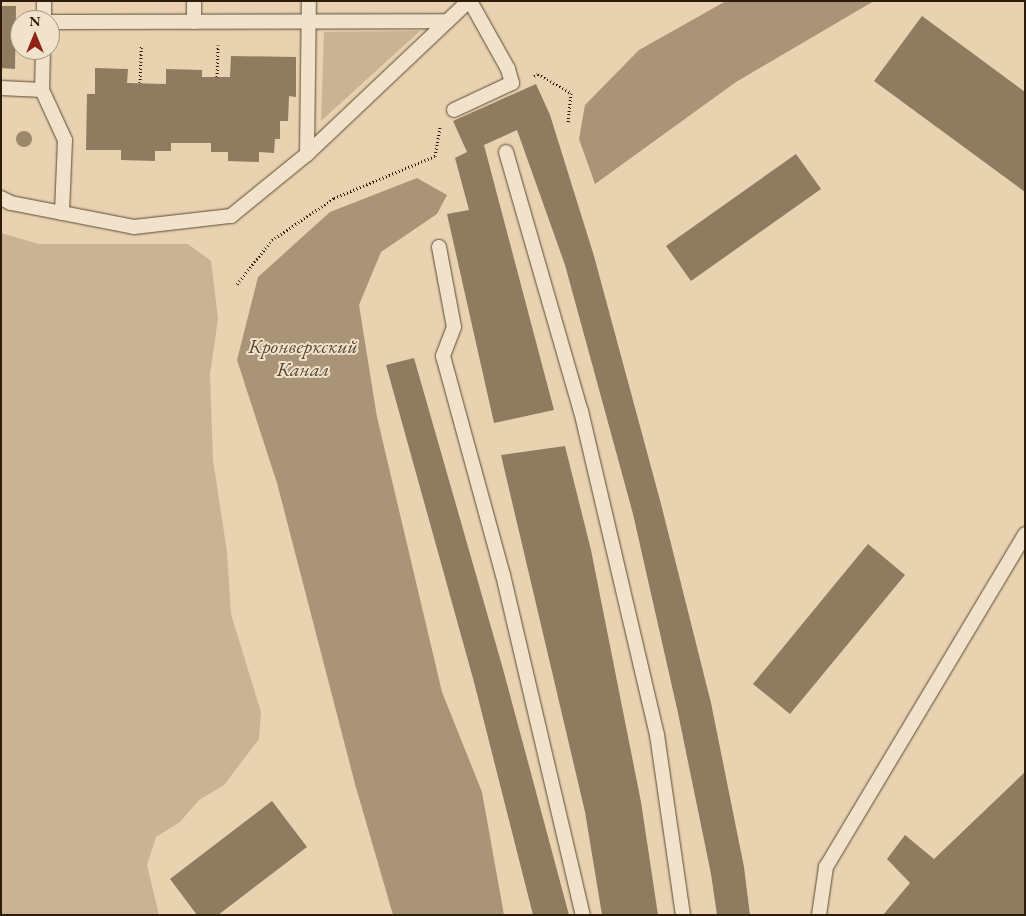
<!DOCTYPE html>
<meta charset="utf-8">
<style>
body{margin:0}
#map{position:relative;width:1026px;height:916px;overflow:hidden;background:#e9d2b0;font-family:"EB Garamond",serif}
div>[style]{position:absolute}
.green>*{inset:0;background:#c9b394}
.water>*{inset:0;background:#a99477}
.building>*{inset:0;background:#8e7b60}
.path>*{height:3px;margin-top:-1.5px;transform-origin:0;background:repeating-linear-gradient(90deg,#2c1c09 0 1px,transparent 0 3.5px)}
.roads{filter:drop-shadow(0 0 1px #5b4a33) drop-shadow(0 0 1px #5b4a33)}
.lane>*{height:14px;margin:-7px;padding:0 7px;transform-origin:7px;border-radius:7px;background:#f1e2cc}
.trees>*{width:16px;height:16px;margin:-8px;border-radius:50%;background:#9b876b}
span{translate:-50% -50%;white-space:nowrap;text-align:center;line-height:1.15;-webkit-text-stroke:4px #f1e2cc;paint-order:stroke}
.water-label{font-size:20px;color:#584630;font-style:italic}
.frame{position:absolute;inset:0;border:2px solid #2c1c09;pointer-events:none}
.north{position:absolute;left:10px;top:10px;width:50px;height:50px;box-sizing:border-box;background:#f1e2cc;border:1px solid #a2937e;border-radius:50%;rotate:0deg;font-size:14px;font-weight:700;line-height:20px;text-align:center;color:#2c1c09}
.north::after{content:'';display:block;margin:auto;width:18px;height:22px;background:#8f2418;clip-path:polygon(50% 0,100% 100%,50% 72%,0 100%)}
</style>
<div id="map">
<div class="green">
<div style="clip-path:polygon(420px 31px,321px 121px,324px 32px)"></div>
<div style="clip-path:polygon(1px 233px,39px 244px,188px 244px,211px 261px,218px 319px,210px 374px,213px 460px,227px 552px,231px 614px,261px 712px,259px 739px,224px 785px,199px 800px,180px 822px,156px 837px,147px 865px,159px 915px,1px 915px)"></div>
</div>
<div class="water">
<div style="clip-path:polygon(726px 1px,874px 1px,736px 82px,595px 184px,579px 139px,585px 105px,639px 50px)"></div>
<div style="clip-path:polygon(417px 178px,447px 195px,437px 214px,381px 252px,359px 305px,377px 417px,442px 692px,482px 792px,504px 915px,393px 915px,355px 784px,277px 483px,237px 360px,258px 277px,330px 212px)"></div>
</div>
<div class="building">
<div style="clip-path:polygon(1px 6px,16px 6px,15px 69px,1px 68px)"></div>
<div style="clip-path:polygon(922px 16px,1025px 92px,1025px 192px,874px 81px)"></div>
<div style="clip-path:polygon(231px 56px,296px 57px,296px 97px,289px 96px,288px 121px,280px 121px,280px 139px,275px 139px,274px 153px,259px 152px,259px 162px,228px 161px,228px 152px,211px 152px,211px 143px,171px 143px,171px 151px,155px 151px,155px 161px,121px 160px,121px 150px,86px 150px,87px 94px,95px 94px,95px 68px,128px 69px,127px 83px,166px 84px,166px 69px,202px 70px,202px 77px,230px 77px)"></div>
<div style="clip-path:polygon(536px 84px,550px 115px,594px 256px,661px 504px,711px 703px,744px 867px,750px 915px,717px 915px,711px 874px,678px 713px,633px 514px,565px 265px,517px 130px,484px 145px,554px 410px,494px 423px,447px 214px,469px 210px,455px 158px,467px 152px,453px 121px)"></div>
<div style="clip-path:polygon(796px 154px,821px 189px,691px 281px,666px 246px)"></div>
<div style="clip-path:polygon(414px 358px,503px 669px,569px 915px,533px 915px,474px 682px,386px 365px)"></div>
<div style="clip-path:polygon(565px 446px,591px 550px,641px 802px,658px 915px,602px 915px,585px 812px,501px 455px)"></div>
<div style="clip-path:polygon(868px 544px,905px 575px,790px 714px,753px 684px)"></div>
<div style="clip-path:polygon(1025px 772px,1025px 915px,883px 915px,910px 883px,887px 859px,905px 835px,934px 859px)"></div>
<div style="clip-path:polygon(272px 801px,307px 847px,218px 915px,197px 915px,170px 879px)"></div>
</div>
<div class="path">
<div style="left:534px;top:76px;width:4px;rotate:-27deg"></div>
<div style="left:538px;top:74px;width:38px;rotate:30deg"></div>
<div style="left:571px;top:93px;width:31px;rotate:96deg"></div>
<div style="left:217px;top:77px;width:32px;rotate:-88deg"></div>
<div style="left:140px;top:83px;width:38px;rotate:-88deg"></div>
<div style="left:237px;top:284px;width:56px;rotate:-51.5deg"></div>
<div style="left:272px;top:240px;width:75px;rotate:-34.1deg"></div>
<div style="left:334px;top:198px;width:109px;rotate:-22.6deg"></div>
<div style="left:435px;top:156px;width:29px;rotate:-80deg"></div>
</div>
<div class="roads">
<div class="lane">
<div style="left:194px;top:1px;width:21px;rotate:90deg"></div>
<div style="left:44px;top:20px;width:19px;rotate:-90deg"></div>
<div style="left:50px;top:22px;width:397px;rotate:-0.1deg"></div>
<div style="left:43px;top:50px;width:40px;rotate:91.4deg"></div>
<div style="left:42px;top:90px;width:55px;rotate:65.3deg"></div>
<div style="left:65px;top:140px;width:73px;rotate:92.4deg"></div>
<div style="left:1px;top:88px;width:41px;rotate:2.8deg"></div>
<div style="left:454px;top:110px;width:64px;rotate:-25deg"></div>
<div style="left:512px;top:83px;width:15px;rotate:-106deg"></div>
<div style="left:508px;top:69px;width:78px;rotate:-119.2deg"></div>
<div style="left:506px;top:152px;width:270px;rotate:73.9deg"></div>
<div style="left:581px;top:411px;width:333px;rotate:76.8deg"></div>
<div style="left:657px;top:735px;width:182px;rotate:81.8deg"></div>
<div style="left:307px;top:154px;width:153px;rotate:-89.3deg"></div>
<div style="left:1px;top:198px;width:11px;rotate:27deg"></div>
<div style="left:11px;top:203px;width:125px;rotate:11deg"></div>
<div style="left:134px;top:227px;width:98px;rotate:-6.5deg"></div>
<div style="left:231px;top:216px;width:98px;rotate:-39.2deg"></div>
<div style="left:307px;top:154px;width:223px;rotate:-43.4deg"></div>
<div style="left:439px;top:247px;width:81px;rotate:79.4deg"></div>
<div style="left:454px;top:327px;width:31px;rotate:111deg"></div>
<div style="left:443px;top:356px;width:227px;rotate:74.7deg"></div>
<div style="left:503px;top:575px;width:349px;rotate:76.8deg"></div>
<div style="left:819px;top:915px;width:49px;rotate:-81.7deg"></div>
<div style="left:826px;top:867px;width:388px;rotate:-59.1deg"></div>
</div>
</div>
<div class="trees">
<div style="left:24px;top:139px"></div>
</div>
<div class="water-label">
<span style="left:303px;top:358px">Кронверкский<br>Канал</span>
</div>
<div class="frame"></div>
<div class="north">N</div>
</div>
